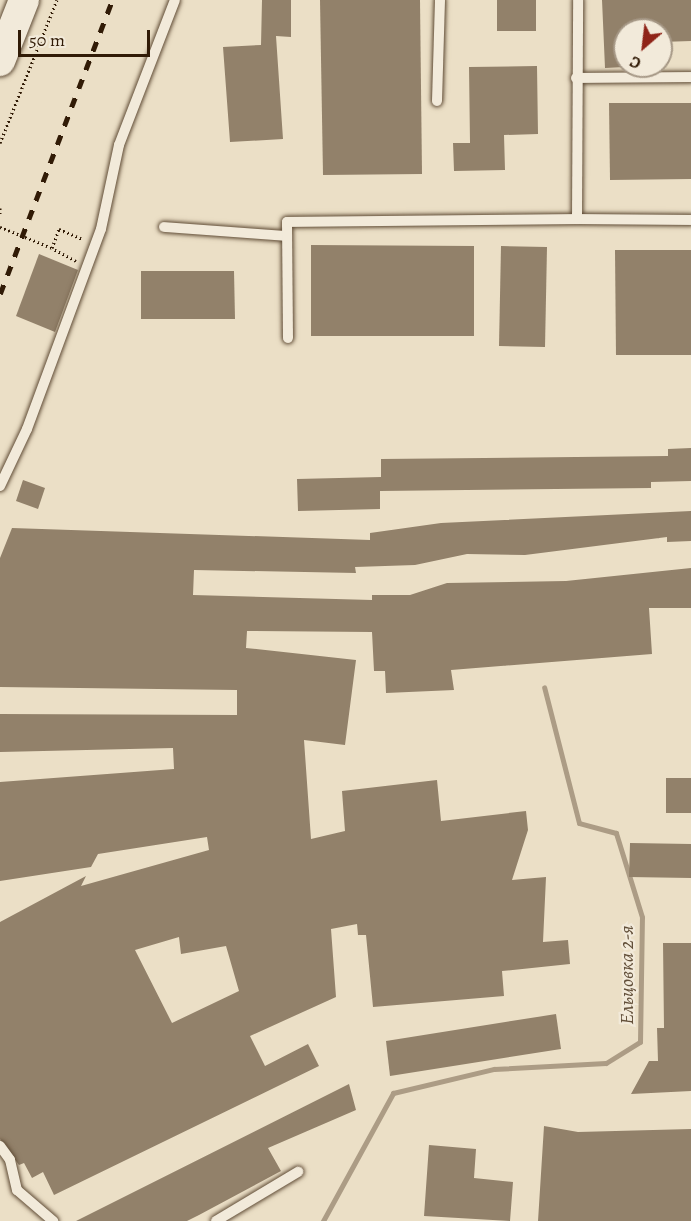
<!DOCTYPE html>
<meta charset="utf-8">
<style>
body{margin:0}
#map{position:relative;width:691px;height:1221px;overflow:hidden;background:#ebdfc6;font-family:Alegreya,serif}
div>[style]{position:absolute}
.stream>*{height:5px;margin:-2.5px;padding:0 2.5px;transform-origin:2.5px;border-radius:2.5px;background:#ac9c85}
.building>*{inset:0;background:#92816a}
.path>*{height:3px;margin-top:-1.5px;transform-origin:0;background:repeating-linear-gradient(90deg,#311b06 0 1.5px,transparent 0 4.5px)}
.roads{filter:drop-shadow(0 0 2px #604c36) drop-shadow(0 0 2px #604c36)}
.service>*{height:10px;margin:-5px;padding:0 5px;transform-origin:5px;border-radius:5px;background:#f2eada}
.secondary>*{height:30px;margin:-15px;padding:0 15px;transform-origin:15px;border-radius:15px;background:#f2eada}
.rail>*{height:4.5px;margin-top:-2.25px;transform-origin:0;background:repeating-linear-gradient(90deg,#311b06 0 10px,transparent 0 20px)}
.path-bridge>*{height:3px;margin-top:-1.5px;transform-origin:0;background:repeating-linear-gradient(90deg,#311b06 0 1.5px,transparent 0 4.5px)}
span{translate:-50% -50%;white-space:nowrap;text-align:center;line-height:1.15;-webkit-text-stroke:4.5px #f2eada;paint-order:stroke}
.water-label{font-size:20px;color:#624f39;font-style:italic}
.north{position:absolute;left:613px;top:18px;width:60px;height:60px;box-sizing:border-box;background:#f2eada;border:2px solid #a59785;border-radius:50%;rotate:208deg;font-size:16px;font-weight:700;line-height:24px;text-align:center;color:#311b06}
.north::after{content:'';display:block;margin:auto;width:21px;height:27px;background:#8f2418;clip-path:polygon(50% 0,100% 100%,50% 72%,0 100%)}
.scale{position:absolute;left:18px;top:30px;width:132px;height:27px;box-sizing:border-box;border:3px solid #311b06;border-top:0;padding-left:8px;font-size:18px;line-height:21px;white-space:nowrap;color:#311b06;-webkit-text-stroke:4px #f2eada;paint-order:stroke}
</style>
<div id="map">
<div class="stream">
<div style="left:323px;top:1221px;width:146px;rotate:-61.3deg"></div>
<div style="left:393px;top:1093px;width:104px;rotate:-13.4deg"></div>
<div style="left:494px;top:1069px;width:112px;rotate:-3.1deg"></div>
<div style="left:606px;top:1063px;width:40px;rotate:-32deg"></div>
<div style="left:640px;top:1042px;width:125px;rotate:-89.1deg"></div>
<div style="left:642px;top:917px;width:88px;rotate:-107.2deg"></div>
<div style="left:616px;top:833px;width:38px;rotate:-165deg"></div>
<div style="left:579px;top:823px;width:140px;rotate:-104.4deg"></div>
</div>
<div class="building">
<div style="clip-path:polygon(262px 0,291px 0,291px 37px,276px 36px,283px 139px,230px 142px,223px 47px,261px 45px)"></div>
<div style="clip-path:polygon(320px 0,420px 0,422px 174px,323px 175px)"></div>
<div style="clip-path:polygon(497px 0,536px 0,536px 31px,497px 31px)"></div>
<div style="clip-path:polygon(602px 0,691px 0,691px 41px,661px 42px,661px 30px,625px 30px,625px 67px,605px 68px)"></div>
<div style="clip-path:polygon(537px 66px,538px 134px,504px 135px,505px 170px,454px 171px,453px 143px,470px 143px,469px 67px)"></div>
<div style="clip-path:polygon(609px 103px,691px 103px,691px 179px,610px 180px)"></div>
<div style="clip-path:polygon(311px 245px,474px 246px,474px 336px,311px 336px)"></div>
<div style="clip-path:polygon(501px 246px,547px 247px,545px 347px,499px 346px)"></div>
<div style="clip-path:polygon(615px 250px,691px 250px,691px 355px,616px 355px)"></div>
<div style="clip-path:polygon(39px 254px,78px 270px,55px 332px,16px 316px)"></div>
<div style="clip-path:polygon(141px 271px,234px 271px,235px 319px,141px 319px)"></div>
<div style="clip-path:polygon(691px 448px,691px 481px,651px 482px,651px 488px,380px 491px,380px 509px,298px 511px,297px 479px,381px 477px,381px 459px,668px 456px,668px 449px)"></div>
<div style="clip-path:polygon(23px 480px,45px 488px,38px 509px,16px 501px)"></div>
<div style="clip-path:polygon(evenodd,691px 511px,691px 541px,667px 542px,667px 537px,525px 555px,467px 554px,415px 565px,355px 567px,356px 573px,194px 570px,193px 595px,372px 600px,372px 595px,410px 595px,447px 583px,566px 581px,691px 568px,691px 608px,649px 608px,652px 654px,451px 670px,454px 690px,386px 693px,385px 671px,374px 671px,372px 632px,247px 631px,246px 648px,356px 660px,345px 745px,304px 740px,311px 839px,345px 831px,342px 791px,437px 780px,441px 821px,526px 811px,528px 830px,512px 880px,546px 877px,543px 942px,568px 940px,570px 964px,502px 971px,504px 996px,373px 1007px,366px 935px,358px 935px,357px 924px,331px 929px,336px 997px,250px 1036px,265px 1066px,308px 1044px,319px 1066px,54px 1195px,43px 1172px,32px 1178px,24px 1163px,19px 1165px,0 1139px,0 922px,86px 876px,81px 886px,209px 850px,207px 837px,98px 854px,91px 867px,0 881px,0 782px,174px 769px,173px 748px,0 752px,0 714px,237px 715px,237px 690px,0 687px,0 558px,12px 528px,370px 540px,370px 533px,441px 523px,691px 511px,179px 937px,181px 954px,226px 946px,239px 991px,172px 1023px,135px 950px,179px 937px)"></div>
<div style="clip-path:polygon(666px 778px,691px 778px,691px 813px,666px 813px)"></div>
<div style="clip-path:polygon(630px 843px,691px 844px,691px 878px,629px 877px)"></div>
<div style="clip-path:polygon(663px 943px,691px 943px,691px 1091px,631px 1094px,649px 1061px,658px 1061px,657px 1028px,664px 1028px)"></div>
<div style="clip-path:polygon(556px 1014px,561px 1049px,390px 1076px,386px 1041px)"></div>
<div style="clip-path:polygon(349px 1084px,356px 1110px,268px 1148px,281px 1171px,199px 1215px,187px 1221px,76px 1221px)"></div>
<div style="clip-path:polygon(544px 1126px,578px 1132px,691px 1129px,691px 1221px,538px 1221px)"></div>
<div style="clip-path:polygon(429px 1145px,476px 1149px,474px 1178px,513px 1182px,510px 1221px,424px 1216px)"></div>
</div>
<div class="path">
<div style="left:0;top:143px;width:154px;rotate:-68.3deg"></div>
<div style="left:0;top:208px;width:8px;rotate:90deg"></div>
<div style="left:76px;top:261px;width:27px;rotate:-152deg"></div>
<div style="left:52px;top:248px;width:20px;rotate:-70deg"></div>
<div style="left:59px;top:229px;width:25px;rotate:23deg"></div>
</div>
<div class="roads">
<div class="service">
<div style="left:576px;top:78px;width:115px;rotate:-0.5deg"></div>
<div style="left:437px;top:101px;width:101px;rotate:-88.3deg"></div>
<div style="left:577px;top:219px;width:114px;rotate:0.5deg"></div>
<div style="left:164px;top:227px;width:123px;rotate:4.2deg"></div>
<div style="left:288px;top:338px;width:116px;rotate:-90.5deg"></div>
<div style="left:287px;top:222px;width:290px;rotate:-0.6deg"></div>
<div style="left:577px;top:219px;width:219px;rotate:-89.7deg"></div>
<div style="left:0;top:486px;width:63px;rotate:-64.7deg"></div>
<div style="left:27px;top:429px;width:213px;rotate:-69.7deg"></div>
<div style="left:101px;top:229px;width:86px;rotate:-77.9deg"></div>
<div style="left:119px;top:145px;width:155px;rotate:-68.9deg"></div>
<div style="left:0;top:1146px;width:17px;rotate:54deg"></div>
<div style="left:10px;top:1160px;width:31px;rotate:77deg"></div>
<div style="left:17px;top:1190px;width:48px;rotate:40.7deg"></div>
<div style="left:216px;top:1221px;width:96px;rotate:-30.9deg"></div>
</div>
<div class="secondary">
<div style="left:0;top:61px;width:66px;rotate:-68.5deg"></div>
</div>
</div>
<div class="rail">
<div style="left:0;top:294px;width:315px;rotate:-69.1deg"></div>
</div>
<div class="path-bridge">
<div style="left:0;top:227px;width:56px;rotate:22deg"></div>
</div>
<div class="water-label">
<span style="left:626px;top:975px;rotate:-90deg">Ельцовка 2-я</span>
</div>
<div class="north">С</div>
<div class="scale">50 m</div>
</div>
